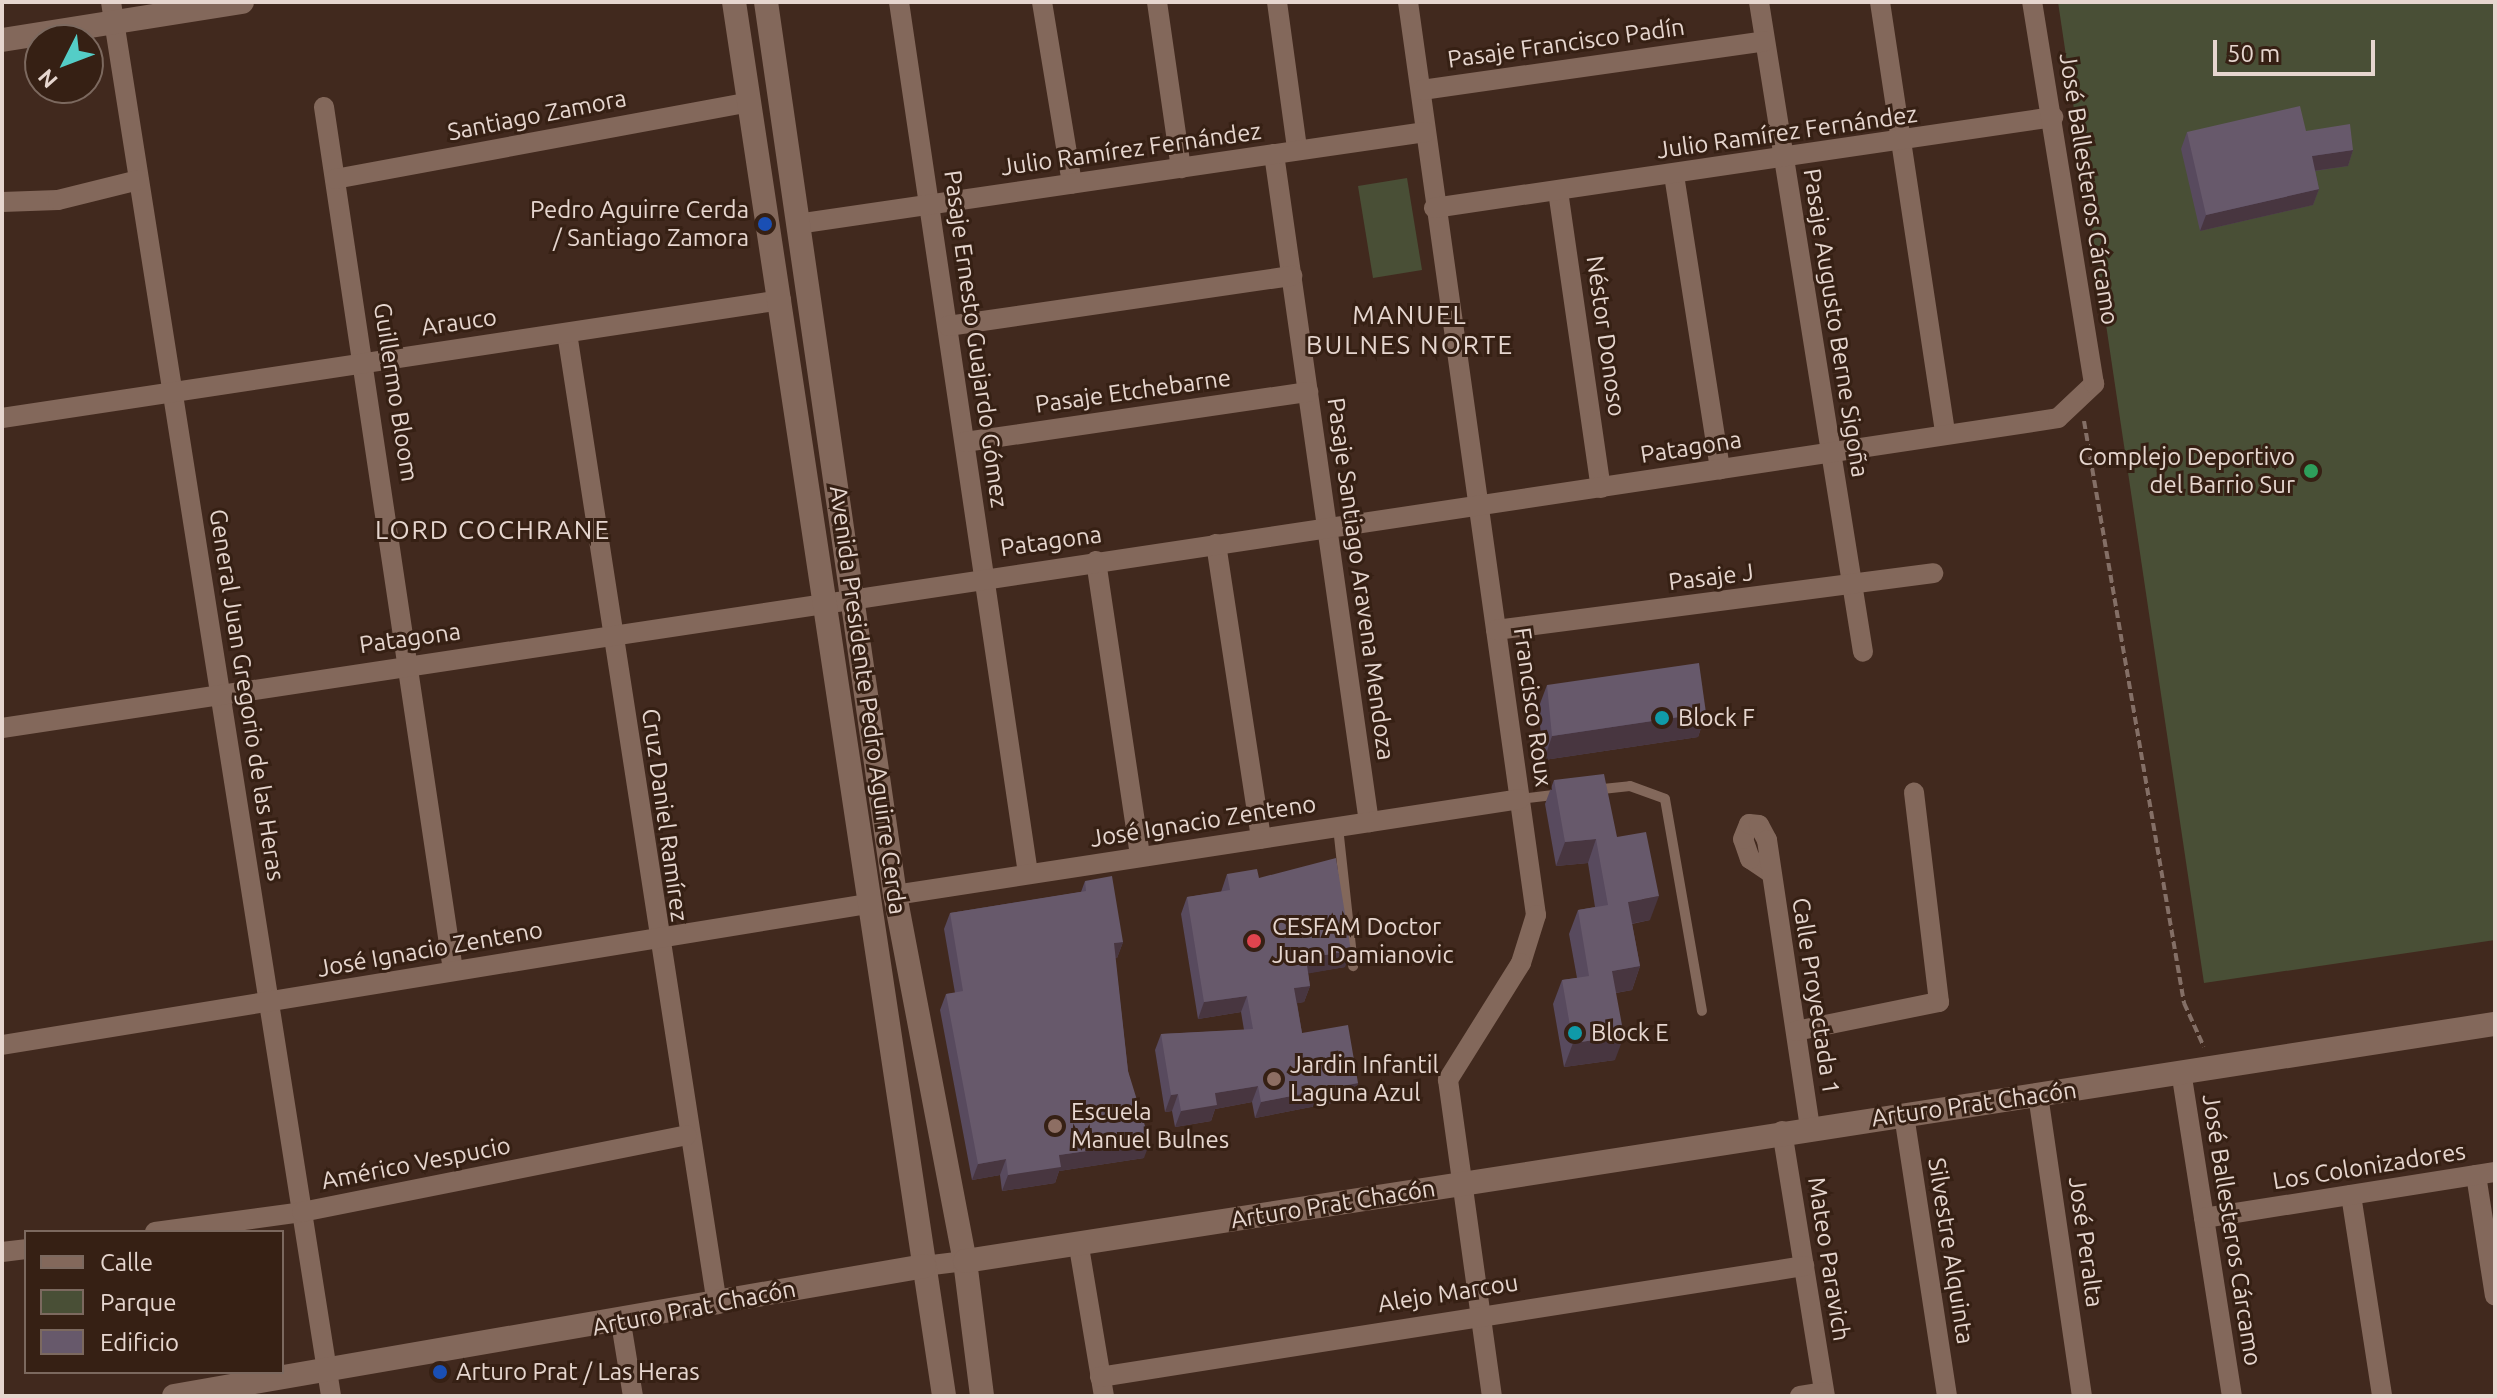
<!DOCTYPE html>
<meta charset="utf-8">
<style>
body{margin:0}
#map{position:relative;width:2497px;height:1398px;overflow:hidden;background:#41291e;font-family:Ubuntu,sans-serif}
div>[style]{position:absolute}
.green>*{inset:0;background:#494f36}
.path>*{height:4px;margin-top:-2px;transform-origin:0;background:repeating-linear-gradient(90deg,#846f66 0 8px,transparent 0 12px)}
.lane>*{height:10px;margin:-5px;padding:0 5px;transform-origin:5px;border-radius:5px;background:#83685b}
.street>*{height:20px;margin:-10px;padding:0 10px;transform-origin:10px;border-radius:10px;background:#83685b}
.secondary>*{height:24px;margin:-12px;padding:0 12px;transform-origin:12px;border-radius:12px;background:#83685b}
.wall>*{inset:0;background:#584a5e}
.shaded-wall>*{inset:0;background:#483640}
.building>*{inset:0;background:#67596b}
.dots>*{width:22px;height:22px;translate:-50% -50%;box-sizing:border-box;border:4px solid #362014;border-radius:50%}
span{translate:-50% -50%;white-space:nowrap;text-align:center;line-height:1.15;-webkit-text-stroke:6px #362014;paint-order:stroke}
.street-label{font-size:24px;color:#e6d6cf}
.poi-label{font-size:24px;color:#e6d6cf}
.right{translate:-100% -50%;text-align:right}
.left{translate:0 -50%;text-align:left}
.neighbourhood-label{font-size:26px;color:#e6d6cf;letter-spacing:2px}
.frame{position:absolute;inset:0;border:4px solid #e6d6cf;pointer-events:none}
.legend{position:absolute;left:24px;top:1230px;width:260px;height:144px;box-sizing:border-box;background:#362014;border:2px solid #7c695f;margin:0;padding:10px 14px;list-style:none;font-size:24px;color:#e6d6cf}
.legend li{display:flex;align-items:center;gap:16px;height:40px}
.legend b{width:40px;border:2px solid #7c695f}
.north{position:absolute;left:24px;top:24px;width:80px;height:80px;box-sizing:border-box;background:#362014;border:2px solid #7c695f;border-radius:50%;rotate:228deg;font-size:22px;font-weight:700;line-height:32px;text-align:center;color:#e6d6cf}
.north::after{content:'';display:block;margin:auto;width:28px;height:36px;background:#54cdc7;clip-path:polygon(50% 0,100% 100%,50% 72%,0 100%)}
.scale{position:absolute;left:2213px;top:40px;width:162px;height:36px;box-sizing:border-box;border:4px solid #e6d6cf;border-top:0;padding-left:10px;font-size:24px;line-height:28px;white-space:nowrap;color:#e6d6cf;-webkit-text-stroke:6px #362014;paint-order:stroke}
</style>
<div id="map">
<div class="green">
<div style="clip-path:polygon(2058px 2px,2495px 2px,2495px 940px,2204px 983px)"></div>
<div style="clip-path:polygon(1407px 178px,1422px 270px,1373px 278px,1358px 186px)"></div>
</div>
<div class="path">
<div style="left:2084px;top:421px;width:591px;rotate:80.25deg"></div>
<div style="left:2184px;top:1003px;width:48px;rotate:65.6deg"></div>
</div>
<div class="lane">
<div style="left:1593px;top:790px;width:37px;rotate:-6deg"></div>
<div style="left:1630px;top:786px;width:37px;rotate:20deg"></div>
<div style="left:1665px;top:799px;width:215px;rotate:80.1deg"></div>
<div style="left:1520px;top:799px;width:42px;rotate:-6.8deg"></div>
<div style="left:1338px;top:827px;width:140px;rotate:83.8deg"></div>
</div>
<div class="street">
<div style="left:111px;top:2px;width:1411px;rotate:81.03deg"></div>
<div style="left:899px;top:2px;width:881px;rotate:81.58deg"></div>
<div style="left:1042px;top:2px;width:184px;rotate:80.6deg"></div>
<div style="left:1157px;top:2px;width:168px;rotate:81.8deg"></div>
<div style="left:1277px;top:2px;width:147px;rotate:82.2deg"></div>
<div style="left:1408px;top:2px;width:922px;rotate:82.02deg"></div>
<div style="left:1536px;top:915px;width:50px;rotate:107.4deg"></div>
<div style="left:1521px;top:963px;width:138px;rotate:122deg"></div>
<div style="left:1448px;top:1080px;width:319px;rotate:82.1deg"></div>
<div style="left:1759px;top:2px;width:658px;rotate:80.91deg"></div>
<div style="left:1880px;top:2px;width:436px;rotate:81.4deg"></div>
<div style="left:1422px;top:90px;width:346px;rotate:-8.1deg"></div>
<div style="left:324px;top:107px;width:873px;rotate:81.5deg"></div>
<div style="left:1274px;top:154px;width:675px;rotate:81.91deg"></div>
<div style="left:1674px;top:175px;width:298px;rotate:81.1deg"></div>
<div style="left:335px;top:179px;width:421px;rotate:-10.5deg"></div>
<div style="left:1558px;top:191px;width:300px;rotate:81.8deg"></div>
<div style="left:2px;top:202px;width:56px;rotate:-2deg"></div>
<div style="left:58px;top:200px;width:83px;rotate:-13.9deg"></div>
<div style="left:1434px;top:208px;width:626px;rotate:-8.36deg"></div>
<div style="left:797px;top:224px;width:635px;rotate:-8.33deg"></div>
<div style="left:948px;top:326px;width:348px;rotate:-8.3deg"></div>
<div style="left:567px;top:333px;width:983px;rotate:81.22deg"></div>
<div style="left:2px;top:418px;width:788px;rotate:-8.61deg"></div>
<div style="left:965px;top:442px;width:347px;rotate:-8.3deg"></div>
<div style="left:1216px;top:544px;width:298px;rotate:81.3deg"></div>
<div style="left:1096px;top:561px;width:299px;rotate:81.5deg"></div>
<div style="left:1496px;top:630px;width:441px;rotate:-7.4deg"></div>
<div style="left:2px;top:728px;width:2079px;rotate:-8.57deg"></div>
<div style="left:2058px;top:418px;width:50px;rotate:-43.4deg"></div>
<div style="left:2094px;top:384px;width:387px;rotate:-99.2deg"></div>
<div style="left:1771px;top:873px;width:25px;rotate:-146deg"></div>
<div style="left:1750px;top:859px;width:21px;rotate:-109deg"></div>
<div style="left:1743px;top:839px;width:16px;rotate:-68deg"></div>
<div style="left:1749px;top:824px;width:10px;rotate:6deg"></div>
<div style="left:1759px;top:825px;width:17px;rotate:62deg"></div>
<div style="left:1767px;top:840px;width:290px;rotate:81.5deg"></div>
<div style="left:895px;top:895px;width:632px;rotate:-8.73deg"></div>
<div style="left:1796px;top:1031px;width:146px;rotate:-11.5deg"></div>
<div style="left:1939px;top:1002px;width:211px;rotate:-96.8deg"></div>
<div style="left:2px;top:1045px;width:876px;rotate:-9.26deg"></div>
<div style="left:2181px;top:1071px;width:329px;rotate:81.1deg"></div>
<div style="left:2038px;top:1095px;width:304px;rotate:81.7deg"></div>
<div style="left:1904px;top:1115px;width:284px;rotate:81.3deg"></div>
<div style="left:1782px;top:1131px;width:268px;rotate:80.8deg"></div>
<div style="left:2476px;top:1175px;width:122px;rotate:81.1deg"></div>
<div style="left:2351px;top:1195px;width:203px;rotate:81.2deg"></div>
<div style="left:2204px;top:1218px;width:295px;rotate:-9deg"></div>
<div style="left:155px;top:1232px;width:148px;rotate:-7.7deg"></div>
<div style="left:302px;top:1212px;width:392px;rotate:-11.3deg"></div>
<div style="left:1079px;top:1247px;width:151px;rotate:80.5deg"></div>
<div style="left:2px;top:1252px;width:24px;rotate:-7deg"></div>
<div style="left:924px;top:1266px;width:41px;rotate:-7deg"></div>
<div style="left:621px;top:1323px;width:74px;rotate:80.7deg"></div>
<div style="left:1100px;top:1377px;width:713px;rotate:-8.96deg"></div>
<div style="left:1800px;top:1396px;width:24px;rotate:-9deg"></div>
</div>
<div class="secondary">
<div style="left:734px;top:2px;width:1410px;rotate:81.43deg"></div>
<div style="left:766px;top:2px;width:902px;rotate:81.78deg"></div>
<div style="left:895px;top:895px;width:373px;rotate:79.2deg"></div>
<div style="left:965px;top:1261px;width:136px;rotate:82.8deg"></div>
<div style="left:2px;top:40px;width:243px;rotate:-9deg"></div>
<div style="left:965px;top:1261px;width:1548px;rotate:-8.81deg"></div>
<div style="left:174px;top:1396px;width:761px;rotate:-9.83deg"></div>
</div>
<div class="wall">
<div style="clip-path:polygon(2306px 131px,2353px 150px,2348px 166px,2315px 171px,2319px 189px,2313px 205px,2200px 231px,2181px 149px,2187px 132px)"></div>
<div style="clip-path:polygon(1547px 685px,1706px 713px,1698px 737px,1544px 760px,1538px 709px)"></div>
<div style="clip-path:polygon(1554px 780px,1617px 837px,1650px 920px,1632px 924px,1640px 966px,1632px 990px,1616px 993px,1615px 1060px,1564px 1067px,1553px 1004px,1562px 980px,1577px 978px,1569px 934px,1578px 910px,1595px 907px,1588px 863px,1556px 866px,1545px 804px)"></div>
<div style="clip-path:polygon(1227px 874px,1259px 878px,1345px 967px,1308px 973px,1310px 986px,1304px 1002px,1297px 1003px,1302px 1033px,1358px 1083px,1352px 1099px,1255px 1118px,1252px 1102px,1215px 1109px,1211px 1121px,1175px 1127px,1172px 1111px,1165px 1112px,1155px 1050px,1161px 1034px,1244px 1030px,1241px 1012px,1198px 1019px,1181px 914px,1187px 897px,1221px 892px)"></div>
<div style="clip-path:polygon(1085px 881px,1123px 942px,1117px 958px,1115px 958px,1128px 1071px,1144px 1158px,1059px 1171px,1055px 1183px,1002px 1191px,1000px 1175px,972px 1180px,940px 1010px,946px 994px,955px 993px,944px 929px,950px 913px,1081px 892px)"></div>
</div>
<div class="shaded-wall">
<div style="clip-path:polygon(2353px 150px,2348px 166px,2306px 172px,2312px 156px)"></div>
<div style="clip-path:polygon(2319px 189px,2313px 205px,2200px 231px,2206px 215px)"></div>
<div style="clip-path:polygon(1706px 713px,1698px 737px,1544px 760px,1552px 736px)"></div>
<div style="clip-path:polygon(1596px 839px,1588px 863px,1556px 866px,1565px 842px)"></div>
<div style="clip-path:polygon(1659px 896px,1650px 920px,1619px 926px,1628px 902px)"></div>
<div style="clip-path:polygon(1123px 942px,1117px 958px,1108px 960px,1114px 943px)"></div>
<div style="clip-path:polygon(1351px 951px,1345px 967px,1300px 975px,1306px 958px)"></div>
<div style="clip-path:polygon(1640px 966px,1632px 990px,1603px 995px,1612px 971px)"></div>
<div style="clip-path:polygon(1310px 986px,1304px 1002px,1288px 1005px,1294px 988px)"></div>
<div style="clip-path:polygon(1247px 996px,1241px 1012px,1198px 1019px,1204px 1002px)"></div>
<div style="clip-path:polygon(1624px 1036px,1615px 1060px,1564px 1067px,1573px 1043px)"></div>
<div style="clip-path:polygon(1358px 1083px,1352px 1099px,1255px 1118px,1261px 1102px)"></div>
<div style="clip-path:polygon(1258px 1086px,1252px 1102px,1215px 1109px,1211px 1121px,1175px 1127px,1181px 1111px,1215px 1093px)"></div>
<div style="clip-path:polygon(1178px 1094px,1172px 1111px,1165px 1112px,1171px 1095px)"></div>
<div style="clip-path:polygon(1150px 1142px,1144px 1158px,1059px 1171px,1055px 1183px,1002px 1191px,1008px 1175px,1059px 1155px)"></div>
<div style="clip-path:polygon(1006px 1159px,1000px 1175px,972px 1180px,978px 1164px)"></div>
</div>
<div class="building">
<div style="clip-path:polygon(2300px 106px,2306px 131px,2350px 124px,2353px 150px,2312px 156px,2319px 189px,2206px 215px,2187px 132px)"></div>
<div style="clip-path:polygon(1699px 663px,1706px 713px,1552px 736px,1547px 685px)"></div>
<div style="clip-path:polygon(1604px 774px,1617px 837px,1646px 832px,1659px 896px,1628px 902px,1640px 966px,1612px 971px,1624px 1036px,1573px 1043px,1562px 980px,1589px 976px,1578px 910px,1608px 905px,1596px 839px,1565px 842px,1554px 780px)"></div>
<div style="clip-path:polygon(1336px 858px,1351px 951px,1306px 958px,1310px 986px,1294px 988px,1302px 1033px,1348px 1025px,1358px 1083px,1261px 1102px,1258px 1086px,1215px 1093px,1217px 1105px,1181px 1111px,1178px 1094px,1171px 1095px,1161px 1034px,1253px 1029px,1247px 996px,1204px 1002px,1187px 897px,1230px 890px,1227px 874px,1257px 869px,1259px 878px)"></div>
<div style="clip-path:polygon(1112px 876px,1123px 942px,1114px 943px,1128px 1071px,1150px 1142px,1059px 1155px,1061px 1167px,1008px 1175px,1006px 1159px,978px 1164px,946px 994px,963px 991px,950px 913px,1086px 891px,1085px 881px)"></div>
</div>
<div class="dots">
<div style="left:765px;top:224px;background:#1a4fb4"></div>
<div style="left:2311px;top:471px;background:#2e9e5b"></div>
<div style="left:1662px;top:718px;background:#0f9aa8"></div>
<div style="left:1254px;top:941px;background:#e0444e"></div>
<div style="left:1575px;top:1033px;background:#0f9aa8"></div>
<div style="left:1274px;top:1079px;background:#8d6e63"></div>
<div style="left:1055px;top:1126px;background:#8d6e63"></div>
<div style="left:440px;top:1372px;background:#1a4fb4"></div>
</div>
<div class="street-label">
<span style="left:1566px;top:43px;rotate:-8deg">Pasaje Francisco Padín</span>
<span style="left:537px;top:115px;rotate:-11deg">Santiago Zamora</span>
<span style="left:1787px;top:132px;rotate:-8deg">Julio Ramírez Fernández</span>
<span style="left:1131px;top:149px;rotate:-8deg">Julio Ramírez Fernández</span>
<span style="left:2089px;top:189px;rotate:81deg">José Ballesteros Cárcamo</span>
<span style="left:459px;top:322px;rotate:-8deg">Arauco</span>
<span style="left:1836px;top:323px;rotate:81deg">Pasaje Augusto Berne Sigoña</span>
<span style="left:1606px;top:336px;rotate:82deg">Néstor Donoso</span>
<span style="left:976px;top:339px;rotate:82deg">Pasaje Ernesto Guajardo Gómez</span>
<span style="left:1133px;top:391px;rotate:-8deg">Pasaje Etchebarne</span>
<span style="left:396px;top:392px;rotate:81deg">Guillermo Bloom</span>
<span style="left:1691px;top:447px;rotate:-9deg">Patagona</span>
<span style="left:1051px;top:541px;rotate:-8deg">Patagona</span>
<span style="left:1711px;top:577px;rotate:-7deg">Pasaje J</span>
<span style="left:1361px;top:579px;rotate:82deg">Pasaje Santiago Aravena Mendoza</span>
<span style="left:410px;top:638px;rotate:-8deg">Patagona</span>
<span style="left:247px;top:695px;rotate:81deg">General Juan Gregorio de las Heras</span>
<span style="left:868px;top:700px;rotate:82deg">Avenida Presidente Pedro Aguirre Cerda</span>
<span style="left:1533px;top:707px;rotate:82deg">Francisco Roux</span>
<span style="left:665px;top:815px;rotate:82deg">Cruz Daniel Ramírez</span>
<span style="left:1203px;top:821px;rotate:-9deg">José Ignacio Zenteno</span>
<span style="left:430px;top:949px;rotate:-10deg">José Ignacio Zenteno</span>
<span style="left:1816px;top:996px;rotate:81deg">Calle Proyectada 1</span>
<span style="left:1974px;top:1104px;rotate:-8deg">Arturo Prat Chacón</span>
<span style="left:416px;top:1163px;rotate:-11deg">Américo Vespucio</span>
<span style="left:2369px;top:1166px;rotate:-9deg">Los Colonizadores</span>
<span style="left:1333px;top:1204px;rotate:-9deg">Arturo Prat Chacón</span>
<span style="left:2232px;top:1230px;rotate:81deg">José Ballesteros Cárcamo</span>
<span style="left:2086px;top:1242px;rotate:82deg">José Peralta</span>
<span style="left:1951px;top:1251px;rotate:81deg">Silvestre Alquinta</span>
<span style="left:1829px;top:1259px;rotate:81deg">Mateo Paravich</span>
<span style="left:1448px;top:1293px;rotate:-9deg">Alejo Marcou</span>
<span style="left:694px;top:1308px;rotate:-11deg">Arturo Prat Chacón</span>
</div>
<div class="poi-label">
<span class="right" style="left:749px;top:224px">Pedro Aguirre Cerda<br>/ Santiago Zamora</span>
<span class="right" style="left:2295px;top:471px">Complejo Deportivo<br>del Barrio Sur</span>
<span class="left" style="left:1678px;top:718px">Block F</span>
<span class="left" style="left:1272px;top:941px">CESFAM Doctor<br>Juan Damianovic</span>
<span class="left" style="left:1591px;top:1033px">Block E</span>
<span class="left" style="left:1290px;top:1079px">Jardin Infantil<br>Laguna Azul</span>
<span class="left" style="left:1071px;top:1126px">Escuela<br>Manuel Bulnes</span>
<span class="left" style="left:456px;top:1372px">Arturo Prat / Las Heras</span>
</div>
<div class="neighbourhood-label">
<span style="left:1410px;top:330px">MANUEL<br>BULNES NORTE</span>
<span style="left:493px;top:530px">LORD COCHRANE</span>
</div>
<div class="frame"></div>
<ul class="legend">
<li><b style="height:10px;background:#83685b"></b>Calle</li>
<li><b style="height:22px;background:#494f36"></b>Parque</li>
<li><b style="height:22px;background:#67596b"></b>Edificio</li>
</ul>
<div class="north">N</div>
<div class="scale">50 m</div>
</div>
